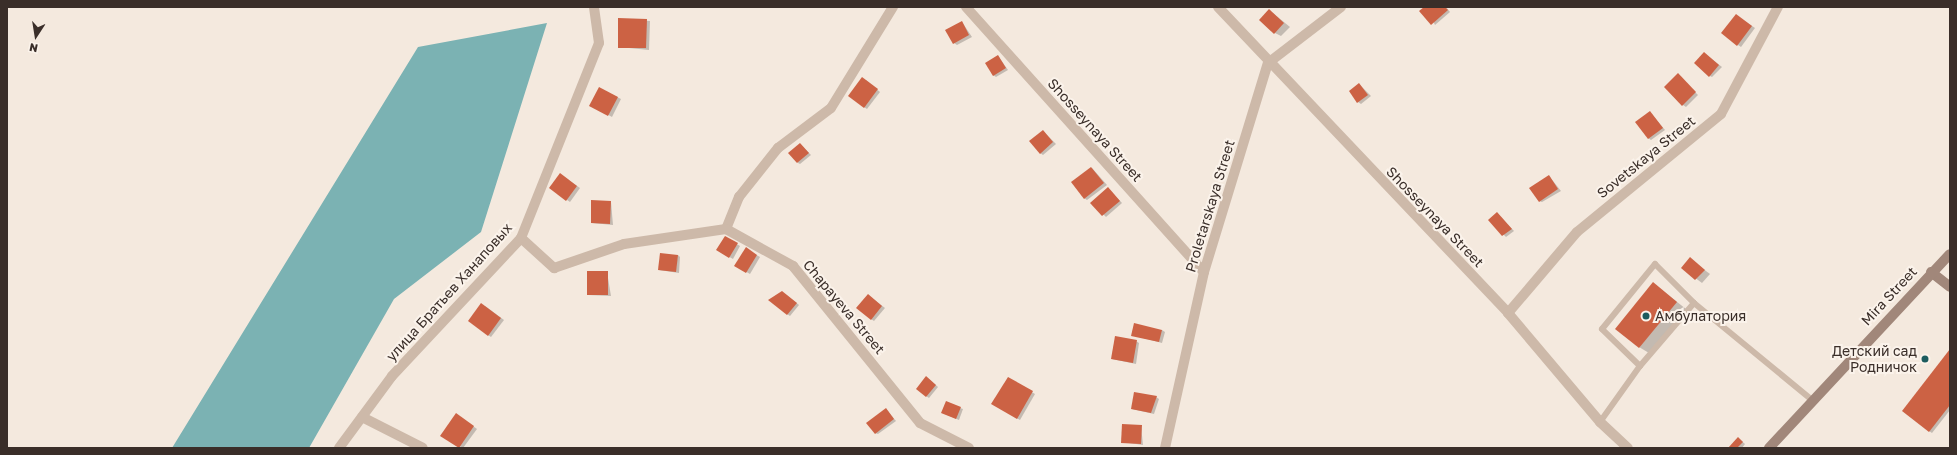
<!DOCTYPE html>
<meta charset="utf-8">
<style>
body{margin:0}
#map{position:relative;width:1957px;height:455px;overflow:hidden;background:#f4e9de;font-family:"Golos Text",sans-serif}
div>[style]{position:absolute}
.water>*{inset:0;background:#7bb2b3}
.shadow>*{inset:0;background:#0003}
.building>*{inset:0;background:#cc6244}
.lane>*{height:6px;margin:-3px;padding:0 3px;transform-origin:3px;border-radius:3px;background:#cdb9a9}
.street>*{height:10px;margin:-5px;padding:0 5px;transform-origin:5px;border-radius:5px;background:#cdb9a9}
.secondary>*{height:10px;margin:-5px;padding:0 5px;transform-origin:5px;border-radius:5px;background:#a1877a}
.dots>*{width:11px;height:11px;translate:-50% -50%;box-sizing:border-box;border:2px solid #fbf3eb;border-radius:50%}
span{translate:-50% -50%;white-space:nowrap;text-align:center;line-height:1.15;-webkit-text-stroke:4px #fbf3eb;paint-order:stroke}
.street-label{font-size:14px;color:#3a2e29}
.poi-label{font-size:14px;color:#3a2e29}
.left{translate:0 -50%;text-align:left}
.right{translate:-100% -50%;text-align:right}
.frame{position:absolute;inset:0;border:8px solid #3a2e29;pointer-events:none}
.north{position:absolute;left:16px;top:16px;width:40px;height:40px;-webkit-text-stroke:3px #fbf3eb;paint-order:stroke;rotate:192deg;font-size:11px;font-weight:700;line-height:16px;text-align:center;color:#3a2e29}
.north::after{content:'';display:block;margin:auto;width:14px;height:18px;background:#3a2e29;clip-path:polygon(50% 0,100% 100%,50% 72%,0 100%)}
</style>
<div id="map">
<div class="water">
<div style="clip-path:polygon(547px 23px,481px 232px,394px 299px,309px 448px,172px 448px,418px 47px)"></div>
</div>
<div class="shadow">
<div style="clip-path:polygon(1426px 7px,1446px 7px,1450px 12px,1435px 25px)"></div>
<div style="clip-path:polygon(1269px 10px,1290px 27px,1281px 36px,1275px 33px)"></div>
<div style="clip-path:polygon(1739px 17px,1755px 28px,1741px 47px,1738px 45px)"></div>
<div style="clip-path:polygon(619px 19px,650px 21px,649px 50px,619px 47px)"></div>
<div style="clip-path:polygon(962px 22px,972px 37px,957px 45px,954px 43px)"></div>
<div style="clip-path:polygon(1704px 53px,1722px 67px,1712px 77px,1710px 76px)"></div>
<div style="clip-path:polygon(998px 56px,1008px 70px,996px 77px,993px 75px)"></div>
<div style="clip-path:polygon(1678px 75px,1698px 95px,1686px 107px,1683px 105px)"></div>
<div style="clip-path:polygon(866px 80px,880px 92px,867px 109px,864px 107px)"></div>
<div style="clip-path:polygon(1359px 84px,1371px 96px,1361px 104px,1358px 102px)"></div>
<div style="clip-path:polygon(599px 88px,621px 99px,612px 117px,591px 105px)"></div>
<div style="clip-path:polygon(1650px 112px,1665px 130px,1651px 140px,1648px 138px)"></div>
<div style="clip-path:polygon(1043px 131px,1056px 144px,1043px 155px,1040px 153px)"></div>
<div style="clip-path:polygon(800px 144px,811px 155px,800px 164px,798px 163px)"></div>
<div style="clip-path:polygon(1092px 168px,1107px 185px,1087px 200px,1084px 198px)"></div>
<div style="clip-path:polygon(563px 176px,580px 188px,570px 202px,550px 188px)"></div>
<div style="clip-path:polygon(1549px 176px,1561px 191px,1542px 202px,1539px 201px)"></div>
<div style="clip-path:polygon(1108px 188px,1122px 203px,1106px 217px,1092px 203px)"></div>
<div style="clip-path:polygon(611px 202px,613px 225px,592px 223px)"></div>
<div style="clip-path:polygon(1497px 213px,1514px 231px,1506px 237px,1489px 220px)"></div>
<div style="clip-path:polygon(725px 237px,740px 246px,733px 259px,717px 250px)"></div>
<div style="clip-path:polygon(746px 249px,760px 257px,750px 274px,736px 266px)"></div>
<div style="clip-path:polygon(678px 255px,680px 257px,679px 273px,659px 270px)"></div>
<div style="clip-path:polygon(1690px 259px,1710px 274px,1702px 283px,1682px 268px)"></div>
<div style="clip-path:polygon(607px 272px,611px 296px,588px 295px)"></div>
<div style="clip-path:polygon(1653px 283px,1686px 309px,1649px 353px,1639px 347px)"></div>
<div style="clip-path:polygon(785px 294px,799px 305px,790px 316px,787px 314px)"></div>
<div style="clip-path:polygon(868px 295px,885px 308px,874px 321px,871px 319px)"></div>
<div style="clip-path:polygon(485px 306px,504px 320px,491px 337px,488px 335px)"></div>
<div style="clip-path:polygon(1162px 330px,1165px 332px,1162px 343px,1132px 335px)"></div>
<div style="clip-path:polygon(1136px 341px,1139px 343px,1136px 364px,1112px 359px)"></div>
<div style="clip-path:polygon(1950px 350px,1950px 410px,1932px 433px,1929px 431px)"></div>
<div style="clip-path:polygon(1008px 378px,1035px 394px,1020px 420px,993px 404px)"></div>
<div style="clip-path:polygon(929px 379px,938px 387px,929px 398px,926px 396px)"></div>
<div style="clip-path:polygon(1156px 397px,1159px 399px,1154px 414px,1132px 409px)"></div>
<div style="clip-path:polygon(960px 408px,963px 409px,959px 420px,945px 414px)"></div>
<div style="clip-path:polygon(886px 409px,896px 421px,878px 434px,875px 433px)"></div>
<div style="clip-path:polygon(459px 416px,477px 429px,463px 448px,441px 436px)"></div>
<div style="clip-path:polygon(1141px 426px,1143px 445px,1122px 442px)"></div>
<div style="clip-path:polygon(1738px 438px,1745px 444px,1742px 448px,1729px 448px)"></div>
</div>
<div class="building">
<div style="clip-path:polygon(1424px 7px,1445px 7px,1448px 10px,1431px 25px,1419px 11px)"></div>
<div style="clip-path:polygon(1269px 9px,1284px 23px,1274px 34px,1259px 20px)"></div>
<div style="clip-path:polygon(1736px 14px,1752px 26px,1737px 46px,1721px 33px)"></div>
<div style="clip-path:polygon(618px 18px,647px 19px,646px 48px,618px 48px)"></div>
<div style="clip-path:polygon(962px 21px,969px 35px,953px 44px,945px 30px)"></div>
<div style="clip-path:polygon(1704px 52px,1719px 65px,1709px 77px,1694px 63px)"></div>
<div style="clip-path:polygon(998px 55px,1006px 68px,993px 76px,985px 63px)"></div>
<div style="clip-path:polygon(1678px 73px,1696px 92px,1682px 106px,1664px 87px)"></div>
<div style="clip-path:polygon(862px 77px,878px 89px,864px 108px,848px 96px)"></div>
<div style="clip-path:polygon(1359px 83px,1368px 95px,1357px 103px,1349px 91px)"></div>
<div style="clip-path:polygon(599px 87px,618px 97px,608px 116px,589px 106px)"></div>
<div style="clip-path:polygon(1650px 111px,1663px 128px,1648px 139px,1635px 122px)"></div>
<div style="clip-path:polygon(1043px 130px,1053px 142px,1040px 154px,1029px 141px)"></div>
<div style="clip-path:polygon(800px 143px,809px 153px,797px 163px,788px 153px)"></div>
<div style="clip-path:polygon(1091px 167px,1104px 183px,1084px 199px,1071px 182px)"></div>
<div style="clip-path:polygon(560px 173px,577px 186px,566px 201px,549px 188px)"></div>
<div style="clip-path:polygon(1549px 175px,1558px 189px,1539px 202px,1529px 188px)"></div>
<div style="clip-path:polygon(1108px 187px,1120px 201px,1102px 216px,1090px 203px)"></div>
<div style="clip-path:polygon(591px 200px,611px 201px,610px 224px,591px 223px)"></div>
<div style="clip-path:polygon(1497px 212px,1512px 229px,1502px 236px,1488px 220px)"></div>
<div style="clip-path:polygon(725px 236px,738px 243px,729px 258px,716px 250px)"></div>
<div style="clip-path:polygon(746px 247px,757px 255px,746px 273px,734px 266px)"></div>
<div style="clip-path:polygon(660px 253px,678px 255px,676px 272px,658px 270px)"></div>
<div style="clip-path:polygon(1690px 257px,1705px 270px,1695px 280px,1681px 268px)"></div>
<div style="clip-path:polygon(587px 271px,608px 271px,608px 295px,587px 295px)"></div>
<div style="clip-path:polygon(1653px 282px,1677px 302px,1639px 348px,1615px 329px)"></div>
<div style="clip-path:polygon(782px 291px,797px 303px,787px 315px,768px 300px)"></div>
<div style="clip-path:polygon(868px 294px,882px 306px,871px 320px,856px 308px)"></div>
<div style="clip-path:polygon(481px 303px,501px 318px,488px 336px,468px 321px)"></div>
<div style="clip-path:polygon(1134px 323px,1162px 330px,1159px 342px,1131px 336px)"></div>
<div style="clip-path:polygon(1115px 336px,1137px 340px,1133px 363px,1111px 359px)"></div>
<div style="clip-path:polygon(1950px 349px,1950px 405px,1929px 432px,1902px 411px)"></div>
<div style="clip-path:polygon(926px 376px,936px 385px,926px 397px,916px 389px)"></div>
<div style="clip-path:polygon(1008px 377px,1033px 391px,1017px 419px,991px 404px)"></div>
<div style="clip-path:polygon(1134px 392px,1157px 396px,1151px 413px,1131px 409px)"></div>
<div style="clip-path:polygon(946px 401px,961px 407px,956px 419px,941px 413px)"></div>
<div style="clip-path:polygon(886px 408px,894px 419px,875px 434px,866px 423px)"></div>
<div style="clip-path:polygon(456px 413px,474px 426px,459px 448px,440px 436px)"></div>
<div style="clip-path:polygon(1122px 424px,1142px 425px,1141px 444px,1121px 443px)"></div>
<div style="clip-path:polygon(1738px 437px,1743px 442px,1737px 448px,1728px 448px)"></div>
</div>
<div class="lane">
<div style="left:1640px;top:366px;width:53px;rotate:-135.8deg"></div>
<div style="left:1602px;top:329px;width:84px;rotate:-50.8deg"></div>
<div style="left:1655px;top:264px;width:55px;rotate:45deg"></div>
<div style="left:1600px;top:422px;width:69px;rotate:-54.5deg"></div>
<div style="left:1640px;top:366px;width:83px;rotate:-49.4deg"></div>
<div style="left:1694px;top:303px;width:151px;rotate:39.4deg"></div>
</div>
<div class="street">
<div style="left:966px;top:7px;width:356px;rotate:48.1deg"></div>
<div style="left:1218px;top:7px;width:422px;rotate:46.5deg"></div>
<div style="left:1508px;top:313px;width:143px;rotate:49.8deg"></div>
<div style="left:1600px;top:422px;width:38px;rotate:43deg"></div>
<div style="left:726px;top:229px;width:35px;rotate:-68deg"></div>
<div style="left:739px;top:197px;width:63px;rotate:-51.5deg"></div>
<div style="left:778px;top:148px;width:66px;rotate:-37deg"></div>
<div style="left:831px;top:108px;width:119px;rotate:-58.5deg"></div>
<div style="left:521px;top:238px;width:45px;rotate:42.3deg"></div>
<div style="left:554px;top:268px;width:74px;rotate:-18.9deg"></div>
<div style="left:624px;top:244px;width:103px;rotate:-8.4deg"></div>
<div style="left:726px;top:229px;width:77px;rotate:28.9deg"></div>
<div style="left:793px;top:266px;width:202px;rotate:51deg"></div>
<div style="left:920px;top:423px;width:55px;rotate:27deg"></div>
<div style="left:1508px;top:313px;width:106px;rotate:-49.6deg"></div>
<div style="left:1577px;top:232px;width:186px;rotate:-39.3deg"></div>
<div style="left:1721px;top:114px;width:121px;rotate:-62deg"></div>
<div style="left:362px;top:417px;width:68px;rotate:26.9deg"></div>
<div style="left:339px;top:448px;width:89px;rotate:-53.6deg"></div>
<div style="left:392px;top:376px;width:189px;rotate:-46.9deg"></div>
<div style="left:521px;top:238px;width:210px;rotate:-68.2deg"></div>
<div style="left:599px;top:43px;width:36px;rotate:-98deg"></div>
<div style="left:1165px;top:448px;width:180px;rotate:-77.5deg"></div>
<div style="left:1204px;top:272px;width:219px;rotate:-73deg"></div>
<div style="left:1268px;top:63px;width:92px;rotate:-37.5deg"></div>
</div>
<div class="secondary">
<div style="left:1931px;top:272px;width:24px;rotate:38deg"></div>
<div style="left:1769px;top:448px;width:265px;rotate:-47deg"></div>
</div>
<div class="dots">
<div style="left:1646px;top:316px;background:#1c5c5e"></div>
<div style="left:1925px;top:359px;background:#1c5c5e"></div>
</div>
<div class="street-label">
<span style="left:1095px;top:130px;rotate:48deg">Shosseynaya Street</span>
<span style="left:1646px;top:157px;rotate:-39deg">Sovetskaya Street</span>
<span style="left:1210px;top:206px;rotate:-73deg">Proletarskaya Street</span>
<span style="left:1435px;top:217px;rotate:46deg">Shosseynaya Street</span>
<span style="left:449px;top:292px;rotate:-48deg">улица Братьев Ханаповых</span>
<span style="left:1889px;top:296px;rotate:-47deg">Mira Street</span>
<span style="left:844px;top:307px;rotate:50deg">Chapayeva Street</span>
</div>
<div class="poi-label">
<span class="left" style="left:1655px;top:316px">Амбулатория</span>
<span class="right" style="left:1917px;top:359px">Детский сад<br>Родничок</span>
</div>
<div class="frame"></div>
<div class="north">N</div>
</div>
